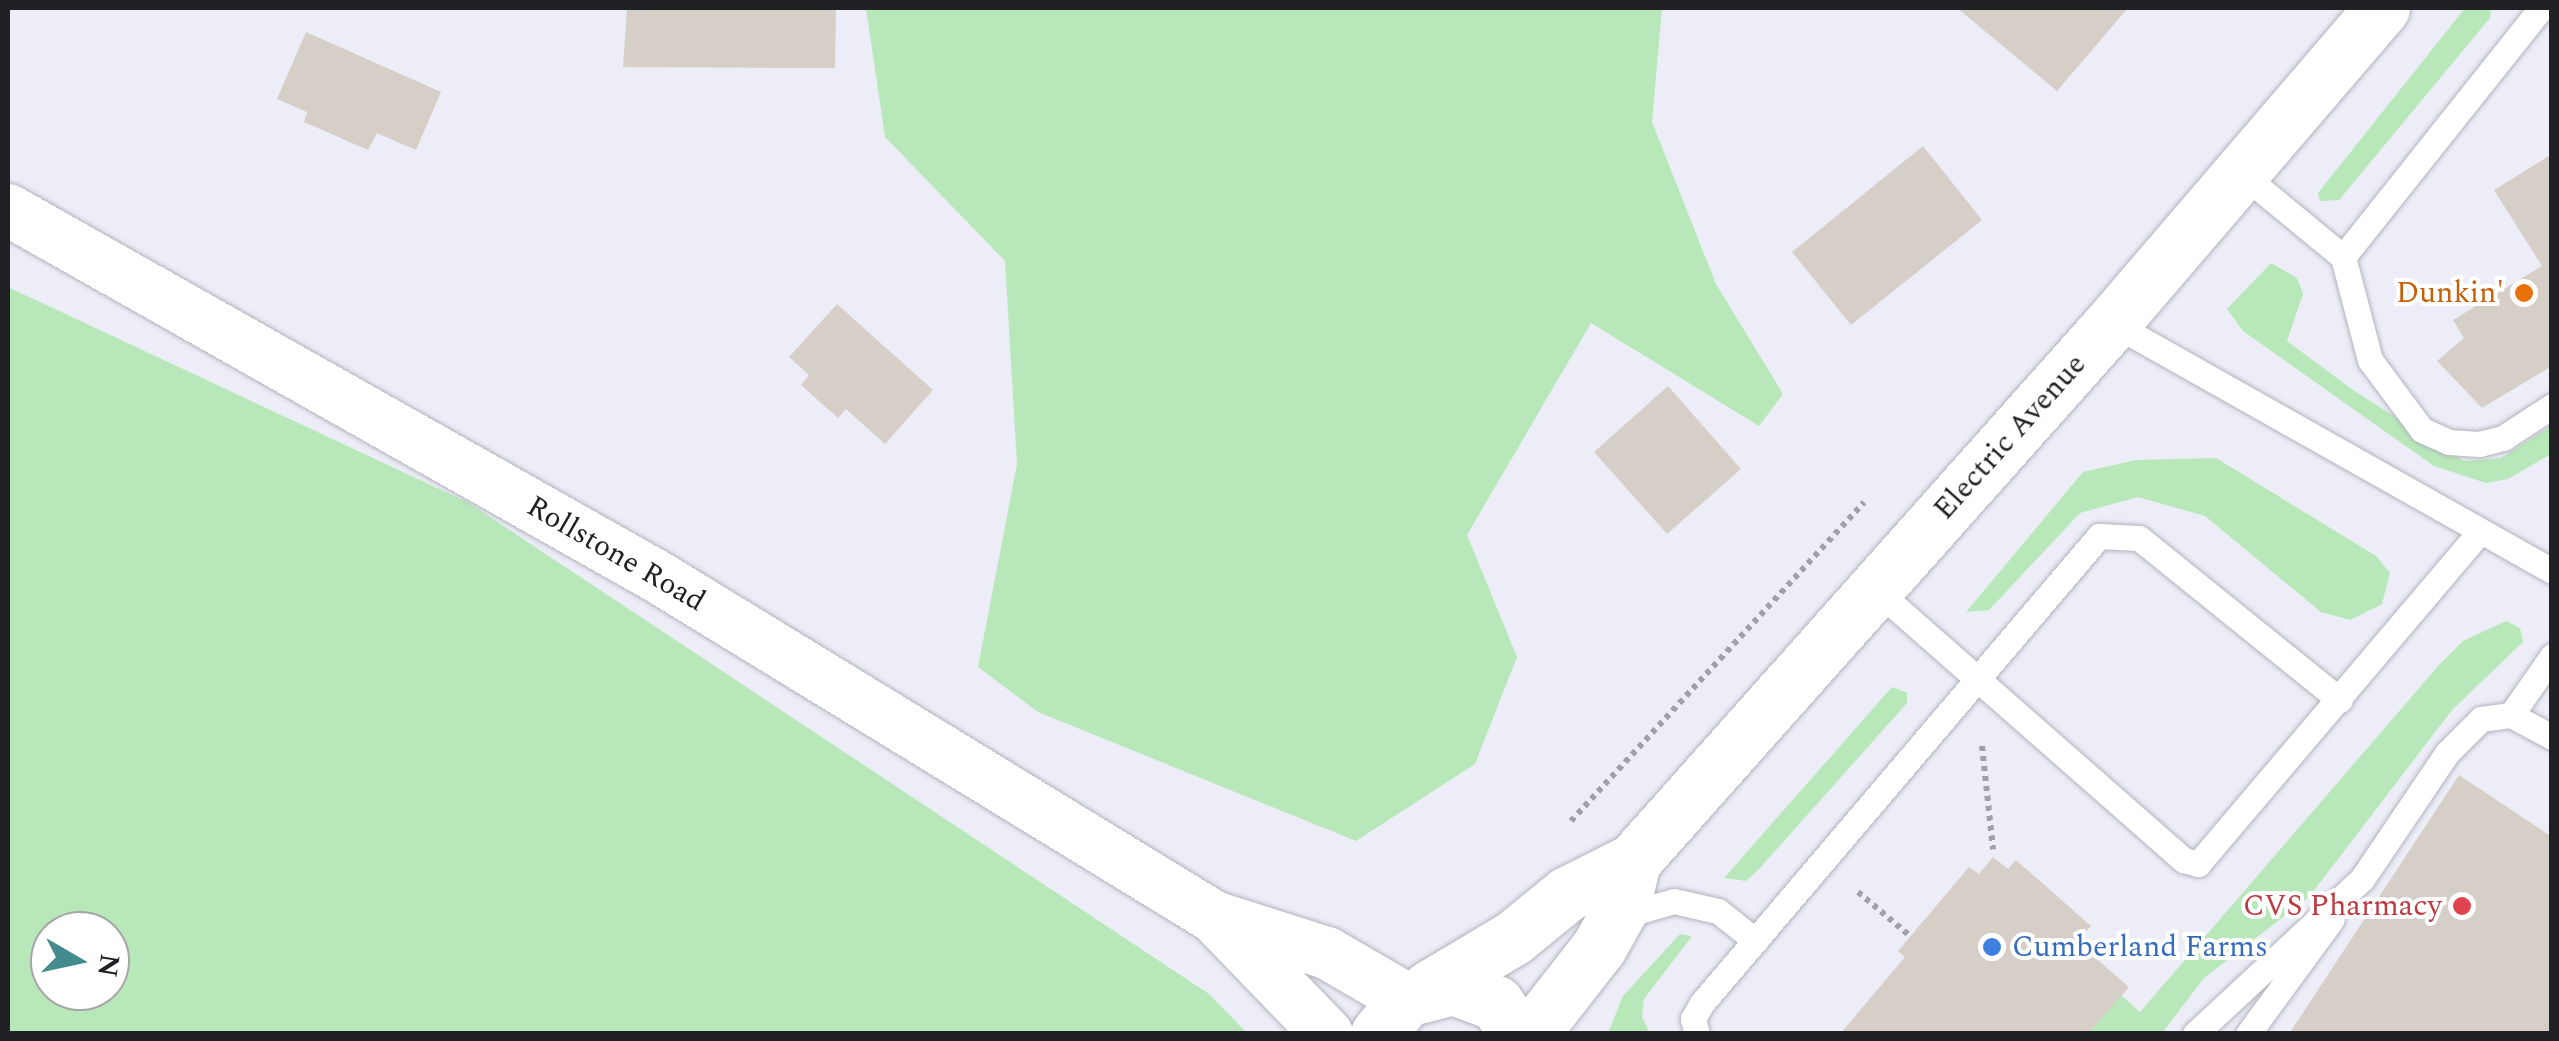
<!DOCTYPE html>
<style>
body{margin:0}
#map{position:relative;width:2559px;height:1041px;overflow:hidden;background:#ecedf7;font-family:Spectral,serif}
div>[style]{position:absolute}
.green>*{inset:0;background:#b8e8b9}
.building>*{inset:0;background:#d6cfc7}
.path>*{height:6px;margin-top:-3px;transform-origin:0;background:repeating-linear-gradient(90deg,#a0a1a8 0 5px,transparent 0 10px)}
.roads{filter:drop-shadow(0 0 2px #b2b3bc) drop-shadow(0 0 2px #b2b3bc)}
.lane>*{height:25px;margin:-12.5px;padding:0 12.5px;transform-origin:12.5px;border-radius:12.5px;background:#fff}
.street>*{height:52px;margin:-26px;padding:0 26px;transform-origin:26px;border-radius:26px;background:#fff}
.secondary>*{height:55px;margin:-27.5px;padding:0 27.5px;transform-origin:27.5px;border-radius:27.5px;background:#fff}
.dots>*{width:28px;height:28px;translate:-50% -50%;box-sizing:border-box;border:5px solid #fff;border-radius:50%}
span{translate:-50% -50%;white-space:nowrap;text-align:center;line-height:1.15;-webkit-text-stroke:8px #fff;paint-order:stroke}
.food-label{font-size:30px;color:#c56008}
.right{translate:-100% -50%;text-align:right}
.street-label{font-size:30px;color:#202124}
.health-label{font-size:30px;color:#be3a42}
.shop-label{font-size:30px;color:#366cbe}
.left{translate:0 -50%;text-align:left}
.frame{position:absolute;inset:0;border:10px solid #202124;pointer-events:none}
.north{position:absolute;left:30px;top:911px;width:100px;height:100px;box-sizing:border-box;background:#fff;border:2px solid #a6a6a7;border-radius:50%;rotate:99deg;font-size:28px;font-weight:700;line-height:40px;text-align:center;color:#202124}
.north::after{content:'';display:block;margin:auto;width:35px;height:45px;background:#438b8c;clip-path:polygon(50% 0,100% 100%,50% 72%,0 100%)}
</style>
<div id="map">
<div class="green">
<div style="clip-path:polygon(866px 8px,1662px 8px,1652px 122px,1716px 284px,1783px 394px,1759px 426px,1591px 323px,1467px 535px,1517px 657px,1475px 764px,1356px 841px,1038px 712px,978px 667px,1017px 464px,1005px 261px,885px 137px)"></div>
<div style="clip-path:polygon(2465px 8px,2491px 8px,2490px 18px,2339px 200px,2320px 201px,2318px 193px)"></div>
<div style="clip-path:polygon(2271px 263px,2297px 278px,2303px 294px,2287px 341px,2353px 390px,2464px 461px,2501px 458px,2551px 426px,2551px 454px,2508px 479px,2486px 483px,2434px 466px,2243px 331px,2227px 309px)"></div>
<div style="clip-path:polygon(evenodd,8px 287px,469px 503px,1209px 994px,1247px 1033px,8px 1033px,8px 287px,110px 931px,110px 991px,50px 991px,50px 931px,110px 931px)"></div>
<div style="clip-path:polygon(2216px 458px,2376px 556px,2390px 573px,2382px 604px,2350px 620px,2321px 612px,2205px 516px,2138px 497px,2080px 513px,1989px 610px,1966px 612px,2083px 472px,2136px 460px)"></div>
<div style="clip-path:polygon(2506px 621px,2520px 628px,2523px 642px,2452px 710px,2309px 897px,2204px 978px,2162px 1033px,2088px 1034px,2121px 995px,2140px 1012px,2439px 665px,2463px 641px)"></div>
<div style="clip-path:polygon(1892px 687px,1907px 693px,1907px 703px,1759px 869px,1746px 881px,1724px 878px)"></div>
<div style="clip-path:polygon(1680px 934px,1692px 936px,1644px 999px,1642px 1017px,1650px 1033px,1608px 1033px,1623px 996px)"></div>
</div>
<div class="building">
<div style="clip-path:polygon(627px 8px,836px 8px,835px 68px,623px 67px)"></div>
<div style="clip-path:polygon(1957px 8px,2128px 8px,2057px 91px)"></div>
<div style="clip-path:polygon(306px 32px,441px 92px,416px 150px,377px 133px,368px 150px,304px 122px,307px 112px,277px 99px)"></div>
<div style="clip-path:polygon(1923px 146px,1982px 220px,1851px 325px,1792px 252px)"></div>
<div style="clip-path:polygon(2552px 154px,2552px 366px,2482px 408px,2437px 361px,2464px 338px,2453px 320px,2542px 266px,2494px 190px)"></div>
<div style="clip-path:polygon(837px 304px,933px 390px,885px 444px,846px 409px,838px 418px,801px 385px,809px 375px,789px 357px)"></div>
<div style="clip-path:polygon(1668px 386px,1741px 469px,1667px 534px,1594px 452px)"></div>
<div style="clip-path:polygon(2459px 775px,2552px 837px,2552px 1034px,2289px 1034px)"></div>
<div style="clip-path:polygon(1993px 857px,2008px 869px,2016px 860px,2091px 926px,2077px 942px,2129px 987px,2088px 1034px,1840px 1034px,1905px 957px,1898px 951px,1969px 867px,1979px 874px)"></div>
</div>
<div class="path">
<div style="left:1982px;top:746px;width:104px;rotate:83.9deg"></div>
<div style="left:1571px;top:821px;width:433px;rotate:-47.4deg"></div>
<div style="left:1858px;top:892px;width:68px;rotate:40.2deg"></div>
</div>
<div class="roads">
<div class="lane">
<div style="left:2241px;top:173px;width:132px;rotate:39.5deg"></div>
<div style="left:2343px;top:257px;width:318px;rotate:-51.5deg"></div>
<div style="left:2343px;top:257px;width:106px;rotate:75.3deg"></div>
<div style="left:2370px;top:360px;width:87px;rotate:53.4deg"></div>
<div style="left:2422px;top:430px;width:30px;rotate:24deg"></div>
<div style="left:2449px;top:442px;width:30px;rotate:4deg"></div>
<div style="left:2479px;top:444px;width:25px;rotate:-14deg"></div>
<div style="left:2503px;top:438px;width:59px;rotate:-33.1deg"></div>
<div style="left:2112px;top:323px;width:505px;rotate:29.41deg"></div>
<div style="left:1875px;top:589px;width:411px;rotate:41.3deg"></div>
<div style="left:2184px;top:860px;width:15px;rotate:16deg"></div>
<div style="left:2198px;top:864px;width:436px;rotate:-49.7deg"></div>
<div style="left:2511px;top:715px;width:72px;rotate:-55.2deg"></div>
<div style="left:1622px;top:916px;width:54px;rotate:-16.1deg"></div>
<div style="left:1674px;top:901px;width:45px;rotate:12.8deg"></div>
<div style="left:1718px;top:911px;width:48px;rotate:38.3deg"></div>
<div style="left:1697px;top:1034px;width:16px;rotate:-105deg"></div>
<div style="left:1693px;top:1019px;width:18px;rotate:-61deg"></div>
<div style="left:1702px;top:1003px;width:613px;rotate:-49.63deg"></div>
<div style="left:2099px;top:536px;width:40px;rotate:2.9deg"></div>
<div style="left:2139px;top:538px;width:258px;rotate:38.9deg"></div>
<div style="left:2195px;top:1034px;width:228px;rotate:-42.9deg"></div>
<div style="left:2362px;top:879px;width:152px;rotate:-56deg"></div>
<div style="left:2447px;top:753px;width:48px;rotate:-45deg"></div>
<div style="left:2481px;top:719px;width:30px;rotate:-8deg"></div>
<div style="left:2511px;top:715px;width:47px;rotate:28.2deg"></div>
<div style="left:2248px;top:1034px;width:142px;rotate:-53.9deg"></div>
</div>
<div class="street">
<div style="left:8px;top:210px;width:746px;rotate:29.45deg"></div>
<div style="left:658px;top:577px;width:652px;rotate:31.45deg"></div>
<div style="left:1214px;top:917px;width:119px;rotate:17.7deg"></div>
<div style="left:1327px;top:953px;width:91px;rotate:30.2deg"></div>
<div style="left:1214px;top:917px;width:163px;rotate:46deg"></div>
</div>
<div class="secondary">
<div style="left:1429px;top:988px;width:98px;rotate:-30.8deg"></div>
<div style="left:1513px;top:938px;width:70px;rotate:-39.2deg"></div>
<div style="left:1567px;top:894px;width:74px;rotate:-26.6deg"></div>
<div style="left:1633px;top:861px;width:720px;rotate:-48.32deg"></div>
<div style="left:2112px;top:323px;width:415px;rotate:-49.4deg"></div>
<div style="left:1378px;top:1034px;width:45px;rotate:-51.3deg"></div>
<div style="left:1406px;top:999px;width:49px;rotate:-14.3deg"></div>
<div style="left:1453px;top:987px;width:46px;rotate:20.4deg"></div>
<div style="left:1496px;top:1003px;width:38px;rotate:55deg"></div>
<div style="left:1531px;top:1034px;width:110px;rotate:-52deg"></div>
<div style="left:1599px;top:947px;width:49px;rotate:-60.8deg"></div>
<div style="left:1623px;top:904px;width:44px;rotate:-76.9deg"></div>
</div>
</div>
<div class="dots">
<div style="left:2524px;top:293px;background:#e8710a"></div>
<div style="left:2462px;top:906px;background:#e0444e"></div>
<div style="left:1992px;top:947px;background:#3f7fe0"></div>
</div>
<div class="food-label">
<span class="right" style="left:2504px;top:293px">Dunkin'</span>
</div>
<div class="street-label">
<span style="left:2010px;top:437px;rotate:-48deg">Electric Avenue</span>
<span style="left:616px;top:554px;rotate:30deg">Rollstone Road</span>
</div>
<div class="health-label">
<span class="right" style="left:2442px;top:906px">CVS Pharmacy</span>
</div>
<div class="shop-label">
<span class="left" style="left:2012px;top:947px">Cumberland Farms</span>
</div>
<div class="frame"></div>
<div class="north">N</div>
</div>
